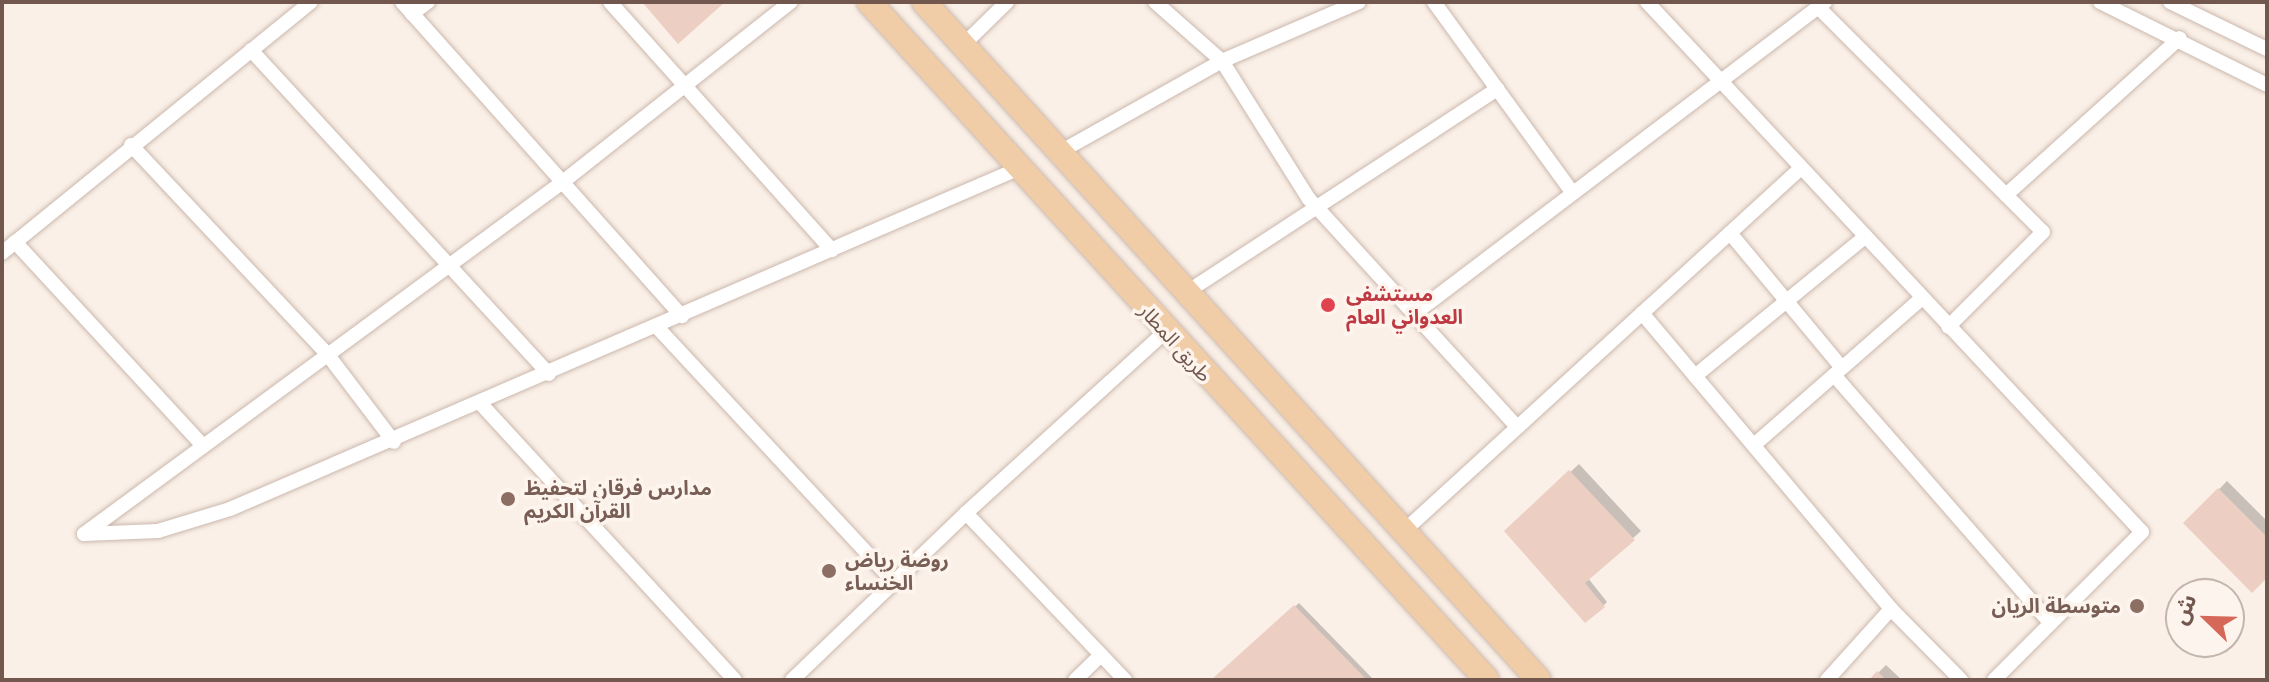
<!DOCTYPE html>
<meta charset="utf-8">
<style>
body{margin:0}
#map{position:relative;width:2269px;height:682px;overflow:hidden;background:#faf0e7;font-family:Montserrat,"Noto Sans Arabic",sans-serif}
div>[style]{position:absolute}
.shadow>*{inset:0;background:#0003}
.building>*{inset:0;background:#eccec2}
.roads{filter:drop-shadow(0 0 2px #cbb8ae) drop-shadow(0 0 2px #cbb8ae)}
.minor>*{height:14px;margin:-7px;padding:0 7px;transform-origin:7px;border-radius:7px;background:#fff}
.primary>*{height:24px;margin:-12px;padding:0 12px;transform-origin:12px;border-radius:12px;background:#f1cda7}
.dots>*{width:22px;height:22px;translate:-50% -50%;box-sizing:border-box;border:4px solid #fdf5ed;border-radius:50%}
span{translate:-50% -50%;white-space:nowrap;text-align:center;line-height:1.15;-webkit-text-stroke:7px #fdf5ed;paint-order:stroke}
.health-label{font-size:20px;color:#be3a42;font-weight:700}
.left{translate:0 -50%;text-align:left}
.street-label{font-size:20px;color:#71574e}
.education-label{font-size:20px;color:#785e54;font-weight:700}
.right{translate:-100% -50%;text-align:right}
.frame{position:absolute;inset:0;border:4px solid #71574e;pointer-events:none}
.north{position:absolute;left:2165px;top:578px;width:80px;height:80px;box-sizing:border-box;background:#fdf5ed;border:2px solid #c5b6ad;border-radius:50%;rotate:293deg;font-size:22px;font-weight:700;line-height:32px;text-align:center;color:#71574e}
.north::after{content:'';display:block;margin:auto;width:28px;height:36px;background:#d6685a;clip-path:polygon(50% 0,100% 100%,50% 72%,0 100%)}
</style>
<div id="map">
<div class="shadow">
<div style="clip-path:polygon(1579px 464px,1641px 531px,1588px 578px,1607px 602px,1603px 606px,1507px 531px)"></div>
<div style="clip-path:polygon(2227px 481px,2267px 521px,2267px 575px,2186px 523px)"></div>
<div style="clip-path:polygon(1299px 603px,1374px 680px,1214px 680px)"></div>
<div style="clip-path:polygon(1886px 665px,1902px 680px,1871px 680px)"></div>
</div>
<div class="building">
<div style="clip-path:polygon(642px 2px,725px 2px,678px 44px)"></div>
<div style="clip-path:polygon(1569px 470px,1635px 540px,1585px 583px,1605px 607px,1585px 623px,1504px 531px)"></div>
<div style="clip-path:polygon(2218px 488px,2267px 537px,2267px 578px,2252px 593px,2183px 523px)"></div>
<div style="clip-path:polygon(1294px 605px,1367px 680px,1211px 680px)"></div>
<div style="clip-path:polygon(1877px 671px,1886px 680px,1869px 680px)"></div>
</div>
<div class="roads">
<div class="minor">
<div style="left:402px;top:2px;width:421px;rotate:48.3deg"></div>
<div style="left:610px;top:2px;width:333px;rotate:48.2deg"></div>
<div style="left:1155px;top:2px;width:89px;rotate:41.4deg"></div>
<div style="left:1222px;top:61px;width:163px;rotate:57.8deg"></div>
<div style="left:1309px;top:199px;width:309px;rotate:47.6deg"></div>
<div style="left:1434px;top:2px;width:236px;rotate:54deg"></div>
<div style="left:1647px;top:2px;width:725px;rotate:46.96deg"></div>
<div style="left:2142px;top:532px;width:209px;rotate:135deg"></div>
<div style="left:2100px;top:2px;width:186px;rotate:26.4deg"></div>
<div style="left:2170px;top:2px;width:108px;rotate:25.9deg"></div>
<div style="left:1818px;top:7px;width:318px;rotate:45deg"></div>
<div style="left:2043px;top:232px;width:134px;rotate:135deg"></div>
<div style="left:412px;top:14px;width:20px;rotate:-37deg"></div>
<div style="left:963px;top:45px;width:62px;rotate:-44.3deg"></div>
<div style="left:251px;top:50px;width:440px;rotate:47.4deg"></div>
<div style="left:131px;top:145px;width:288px;rotate:46.8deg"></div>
<div style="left:328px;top:355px;width:109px;rotate:52.8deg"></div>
<div style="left:1060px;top:152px;width:186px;rotate:-29.3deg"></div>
<div style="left:1222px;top:61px;width:149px;rotate:-23.3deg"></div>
<div style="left:2006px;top:195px;width:234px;rotate:-42.1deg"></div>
<div style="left:1730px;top:233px;width:175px;rotate:50.3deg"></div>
<div style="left:15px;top:242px;width:277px;rotate:47.3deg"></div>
<div style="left:2px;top:253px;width:398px;rotate:-39.1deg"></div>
<div style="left:1187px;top:292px;width:371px;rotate:-33.2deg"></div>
<div style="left:1642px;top:313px;width:387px;rotate:49.9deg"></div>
<div style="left:1891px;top:609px;width:100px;rotate:45.4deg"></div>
<div style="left:1414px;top:314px;width:516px;rotate:-37.2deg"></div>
<div style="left:657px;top:327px;width:348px;rotate:47.1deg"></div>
<div style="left:1834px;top:375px;width:329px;rotate:48.9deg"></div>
<div style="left:1695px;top:376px;width:220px;rotate:-39.3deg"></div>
<div style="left:481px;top:404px;width:375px;rotate:47.4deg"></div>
<div style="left:1754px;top:445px;width:223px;rotate:-41.2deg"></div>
<div style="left:966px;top:513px;width:231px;rotate:46.4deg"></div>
<div style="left:1404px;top:531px;width:538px;rotate:-42.44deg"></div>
<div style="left:84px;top:534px;width:74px;rotate:-2.3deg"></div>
<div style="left:158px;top:531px;width:75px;rotate:-17deg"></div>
<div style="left:230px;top:509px;width:860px;rotate:-23.35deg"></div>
<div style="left:84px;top:534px;width:596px;rotate:-36.33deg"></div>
<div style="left:564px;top:181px;width:289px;rotate:-38.3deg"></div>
<div style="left:792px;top:680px;width:241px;rotate:-43.8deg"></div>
<div style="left:966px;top:513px;width:269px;rotate:-42.3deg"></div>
<div style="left:1075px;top:680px;width:36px;rotate:-44deg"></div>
<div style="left:1827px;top:680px;width:96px;rotate:-48deg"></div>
</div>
<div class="primary">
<div style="left:869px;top:2px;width:917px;rotate:47.65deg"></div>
<div style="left:924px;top:2px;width:915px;rotate:47.79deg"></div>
</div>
</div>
<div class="dots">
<div style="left:1328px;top:305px;background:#e0444e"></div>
<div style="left:508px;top:499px;background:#8d6e63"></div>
<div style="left:829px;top:571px;background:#8d6e63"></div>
<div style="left:2137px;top:606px;background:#8d6e63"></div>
</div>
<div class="health-label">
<span class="left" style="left:1346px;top:306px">مستشفى<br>العدواني العام</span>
</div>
<div class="street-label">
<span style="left:1175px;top:343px;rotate:48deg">طريق المطار</span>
</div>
<div class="education-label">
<span class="left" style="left:524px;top:500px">مدارس فرقان لتحفيظ<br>القرآن الكريم</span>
<span class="left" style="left:845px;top:572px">روضة رياض<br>الخنساء</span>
<span class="right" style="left:2121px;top:606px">متوسطة الريان</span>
</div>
<div class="frame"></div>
<div class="north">ش</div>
</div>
